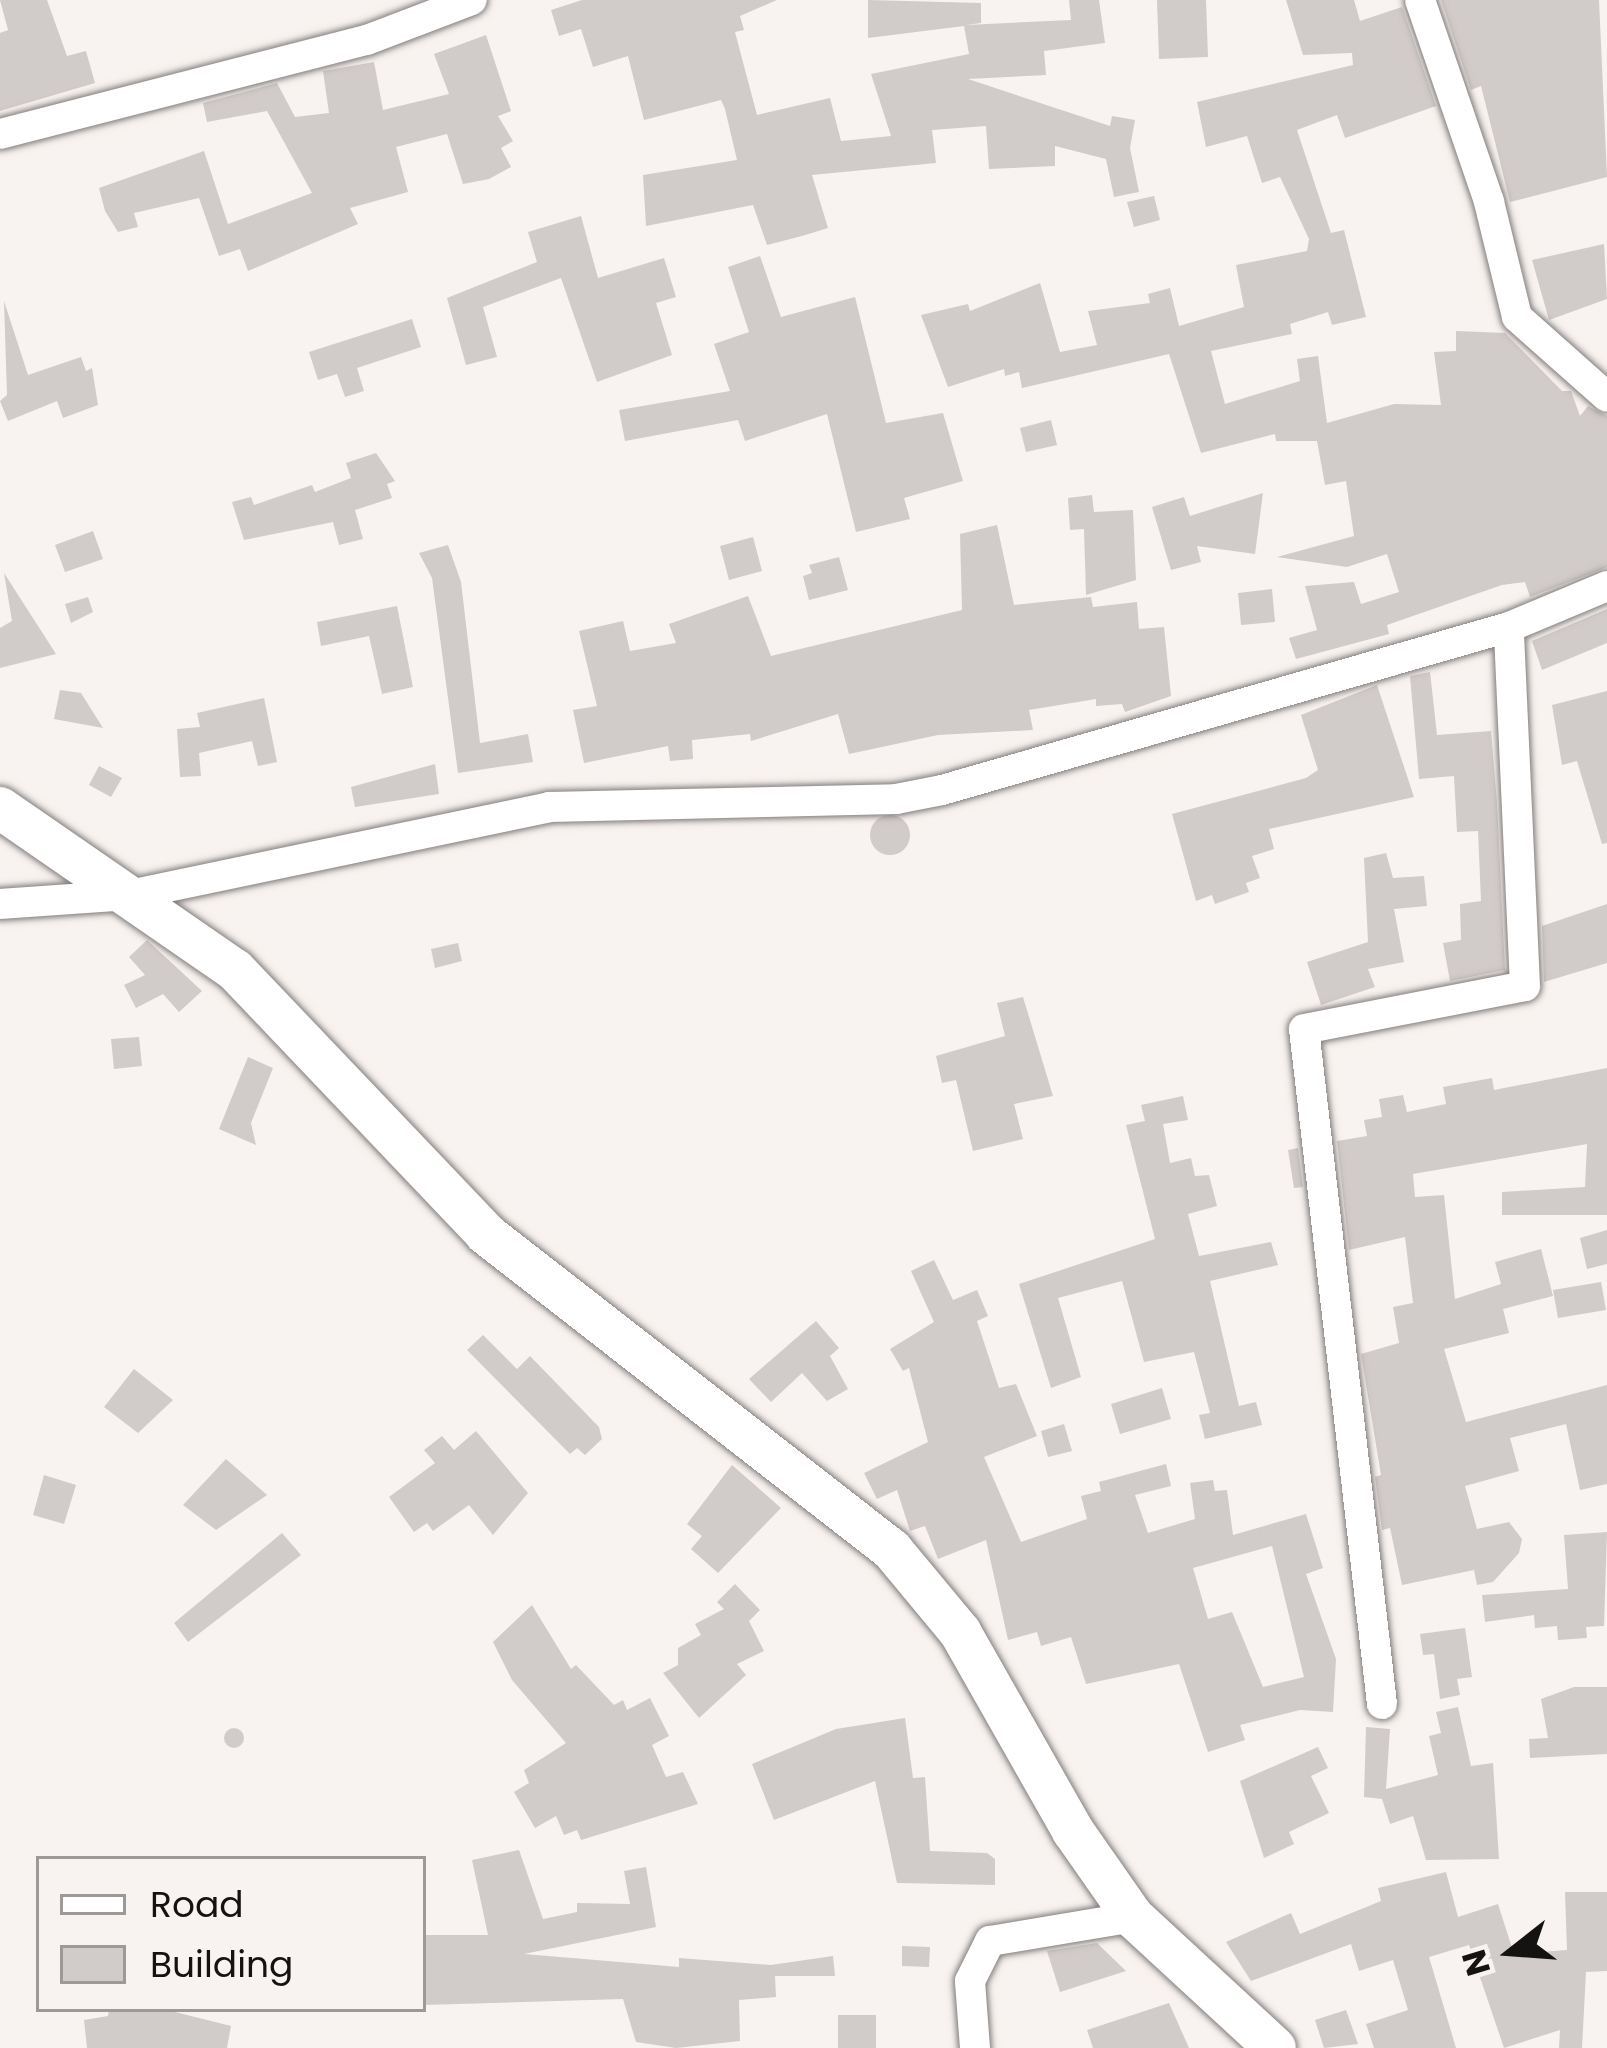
<!DOCTYPE html>
<style>
body{margin:0}
#map{position:relative;width:1607px;height:2048px;overflow:hidden;background:#f8f3f0;font-family:Poppins,sans-serif}
div>[style]{position:absolute}
.building>*{inset:0;background:#d1cbc9}
.round{border-radius:50%}
.roads{filter:drop-shadow(0 0 3px #837e7c) drop-shadow(0 0 3px #837e7c)}
.street>*{height:30px;margin:-15px;padding:0 15px;transform-origin:15px;border-radius:15px;background:#fff}
.secondary>*{height:42px;margin:-21px;padding:0 21px;transform-origin:21px;border-radius:21px;background:#fff}
span{translate:-50% -50%;white-space:nowrap;text-align:center;line-height:1.15;-webkit-text-stroke:9px #f8f3f0;paint-order:stroke}
.legend{position:absolute;left:36px;top:1856px;width:390px;height:156px;box-sizing:border-box;background:#f8f3f0;border:3px solid #9d9997;margin:0;padding:15px 21px;list-style:none;font-size:36px;color:#151312}
.legend li{display:flex;align-items:center;gap:24px;height:60px}
.legend b{width:60px;border:3px solid #9d9997}
.north{position:absolute;left:1451px;top:1892px;width:120px;height:120px;-webkit-text-stroke:9px #f8f3f0;paint-order:stroke;rotate:253deg;font-size:33px;font-weight:700;line-height:48px;text-align:center;color:#151312}
.north::after{content:'';display:block;margin:auto;width:42px;height:54px;background:#151312;clip-path:polygon(50% 0,100% 100%,50% 72%,0 100%)}
</style>
<div id="map">
<div class="building">
<div style="clip-path:polygon(0 0,47px 0,67px 56px,86px 51px,95px 83px,0 111px,0 33px,8px 30px)"></div>
<div style="clip-path:polygon(582px 0,777px 0,740px 16px,744px 30px,735px 32px,757px 115px,830px 98px,841px 141px,891px 136px,871px 74px,969px 54px,964px 26px,868px 38px,868px 0,981px 3px,981px 23px,966px 25px,1071px 20px,1069px 0,1099px 0,1105px 43px,1044px 51px,1046px 75px,968px 79px,1110px 126px,1112px 116px,1135px 120px,1130px 148px,1139px 192px,1114px 197px,1106px 159px,1055px 146px,1055px 166px,989px 169px,986px 126px,932px 130px,936px 163px,812px 175px,828px 228px,802px 236px,767px 245px,753px 205px,646px 226px,643px 175px,737px 160px,725px 109px,721px 100px,644px 120px,628px 56px,593px 67px,581px 29px,559px 36px,551px 10px)"></div>
<div style="clip-path:polygon(1157px 0,1206px 0,1208px 57px,1159px 59px)"></div>
<div style="clip-path:polygon(1286px 0,1354px 0,1360px 21px,1402px 7px,1436px 106px,1345px 138px,1337px 115px,1297px 130px,1331px 233px,1344px 230px,1366px 317px,1332px 325px,1328px 312px,1290px 324px,1292px 334px,1211px 351px,1225px 404px,1300px 381px,1297px 359px,1318px 356px,1327px 423px,1394px 404px,1441px 405px,1434px 352px,1456px 351px,1456px 331px,1505px 333px,1562px 391px,1571px 391px,1580px 416px,1588px 406px,1607px 416px,1607px 567px,1530px 597px,1525px 582px,1502px 585px,1387px 625px,1389px 634px,1296px 659px,1289px 638px,1317px 630px,1305px 586px,1354px 582px,1361px 604px,1399px 592px,1387px 554px,1347px 567px,1277px 557px,1354px 536px,1346px 481px,1325px 485px,1317px 441px,1276px 441px,1275px 434px,1201px 453px,1169px 354px,1022px 388px,1019px 372px,1005px 376px,1004px 369px,948px 387px,921px 315px,968px 304px,970px 311px,1040px 283px,1060px 352px,1097px 345px,1088px 311px,1150px 303px,1148px 294px,1170px 288px,1179px 326px,1244px 307px,1236px 265px,1307px 251px,1309px 239px,1280px 177px,1262px 183px,1247px 136px,1206px 147px,1197px 102px,1353px 65px,1352px 53px,1303px 55px)"></div>
<div style="clip-path:polygon(1441px 0,1599px 0,1607px 177px,1510px 202px,1481px 86px,1471px 90px)"></div>
<div style="clip-path:polygon(486px 35px,511px 111px,498px 116px,513px 141px,501px 148px,511px 167px,489px 179px,463px 184px,447px 134px,396px 147px,408px 192px,350px 208px,358px 224px,248px 271px,240px 249px,219px 256px,199px 198px,134px 213px,138px 227px,118px 232px,105px 211px,99px 188px,204px 151px,228px 224px,312px 193px,267px 111px,207px 122px,203px 103px,277px 83px,295px 117px,329px 113px,323px 71px,374px 62px,383px 110px,449px 94px,434px 54px)"></div>
<div style="clip-path:polygon(1154px 196px,1160px 220px,1134px 227px,1127px 202px)"></div>
<div style="clip-path:polygon(581px 216px,598px 278px,664px 258px,676px 297px,656px 303px,672px 355px,597px 382px,561px 278px,483px 307px,497px 357px,466px 365px,447px 298px,537px 262px,528px 232px)"></div>
<div style="clip-path:polygon(1604px 244px,1607px 299px,1549px 320px,1532px 260px)"></div>
<div style="clip-path:polygon(760px 256px,781px 317px,855px 297px,886px 423px,943px 413px,963px 481px,904px 498px,910px 519px,856px 532px,827px 414px,745px 441px,738px 420px,625px 441px,619px 410px,730px 391px,714px 344px,749px 332px,728px 267px)"></div>
<div style="clip-path:polygon(4px 301px,28px 375px,81px 357px,86px 371px,92px 368px,98px 405px,63px 418px,57px 401px,8px 421px,0 401px,7px 395px)"></div>
<div style="clip-path:polygon(412px 319px,421px 347px,357px 368px,364px 391px,345px 397px,337px 374px,318px 380px,309px 352px)"></div>
<div style="clip-path:polygon(1051px 420px,1057px 445px,1026px 452px,1020px 428px)"></div>
<div style="clip-path:polygon(376px 453px,395px 481px,387px 484px,392px 498px,355px 510px,363px 539px,339px 545px,333px 522px,244px 540px,232px 502px,251px 497px,254px 505px,312px 485px,315px 492px,351px 478px,346px 463px)"></div>
<div style="clip-path:polygon(1263px 493px,1255px 554px,1197px 546px,1201px 562px,1171px 570px,1152px 507px,1184px 497px,1190px 516px)"></div>
<div style="clip-path:polygon(1092px 495px,1094px 512px,1133px 510px,1136px 580px,1086px 595px,1084px 529px,1070px 530px,1068px 498px)"></div>
<div style="clip-path:polygon(997px 525px,1014px 605px,1091px 597px,1093px 607px,1137px 602px,1139px 629px,1164px 627px,1171px 696px,1125px 712px,1122px 704px,1096px 706px,1096px 699px,1029px 710px,1033px 730px,938px 735px,849px 754px,838px 714px,751px 741px,750px 734px,692px 740px,693px 759px,670px 761px,668px 746px,584px 763px,573px 710px,597px 706px,579px 631px,623px 621px,630px 651px,676px 643px,669px 624px,748px 596px,771px 656px,962px 610px,960px 534px)"></div>
<div style="clip-path:polygon(93px 531px,103px 559px,65px 572px,55px 545px)"></div>
<div style="clip-path:polygon(753px 537px,762px 571px,729px 580px,720px 546px)"></div>
<div style="clip-path:polygon(448px 545px,461px 582px,480px 743px,528px 734px,533px 762px,458px 773px,432px 578px,419px 553px)"></div>
<div style="clip-path:polygon(839px 557px,848px 590px,809px 600px,803px 576px,812px 573px,809px 565px)"></div>
<div style="clip-path:polygon(4px 573px,56px 654px,0 668px,0 628px,12px 621px)"></div>
<div style="clip-path:polygon(1272px 589px,1275px 622px,1241px 625px,1238px 593px)"></div>
<div style="clip-path:polygon(88px 597px,93px 612px,71px 623px,65px 604px)"></div>
<div style="clip-path:polygon(397px 606px,413px 687px,382px 694px,369px 636px,321px 646px,317px 622px)"></div>
<div style="clip-path:polygon(1607px 609px,1607px 643px,1542px 670px,1532px 641px)"></div>
<div style="clip-path:polygon(1430px 672px,1437px 735px,1491px 731px,1497px 803px,1505px 970px,1450px 981px,1443px 943px,1461px 940px,1460px 904px,1481px 901px,1478px 831px,1457px 832px,1454px 776px,1419px 779px,1410px 676px)"></div>
<div style="clip-path:polygon(1377px 685px,1414px 797px,1269px 829px,1274px 849px,1252px 856px,1260px 878px,1246px 883px,1249px 892px,1215px 904px,1212px 895px,1196px 901px,1172px 814px,1306px 778px,1318px 770px,1301px 715px)"></div>
<div style="clip-path:polygon(60px 690px,81px 693px,103px 728px,54px 719px)"></div>
<div style="clip-path:polygon(1607px 691px,1607px 843px,1602px 844px,1577px 761px,1562px 765px,1552px 705px)"></div>
<div style="clip-path:polygon(264px 698px,277px 762px,258px 766px,252px 741px,199px 753px,201px 776px,180px 777px,177px 729px,200px 727px,197px 713px)"></div>
<div style="clip-path:polygon(435px 764px,439px 794px,355px 807px,351px 787px)"></div>
<div style="clip-path:polygon(99px 766px,122px 778px,111px 797px,89px 785px)"></div>
<div class="round" style="left:870px;top:815px;width:40px;height:40px"></div>
<div style="clip-path:polygon(1386px 853px,1393px 878px,1424px 876px,1427px 906px,1394px 909px,1404px 962px,1368px 969px,1375px 987px,1321px 1005px,1307px 962px,1368px 942px,1364px 858px)"></div>
<div style="clip-path:polygon(1607px 904px,1607px 963px,1544px 982px,1542px 926px)"></div>
<div style="clip-path:polygon(147px 940px,202px 991px,179px 1012px,163px 994px,136px 1008px,124px 985px,145px 975px,129px 957px)"></div>
<div style="clip-path:polygon(458px 943px,462px 961px,435px 968px,431px 949px)"></div>
<div style="clip-path:polygon(1023px 997px,1053px 1096px,1014px 1104px,1023px 1139px,973px 1151px,956px 1080px,942px 1083px,936px 1056px,1005px 1036px,997px 1003px)"></div>
<div style="clip-path:polygon(139px 1037px,142px 1066px,114px 1069px,111px 1039px)"></div>
<div style="clip-path:polygon(248px 1057px,273px 1068px,251px 1123px,256px 1145px,219px 1129px)"></div>
<div style="clip-path:polygon(1607px 1068px,1607px 1215px,1502px 1215px,1502px 1192px,1585px 1187px,1587px 1144px,1413px 1174px,1415px 1197px,1444px 1195px,1455px 1299px,1501px 1284px,1495px 1262px,1541px 1249px,1553px 1296px,1503px 1309px,1509px 1333px,1444px 1349px,1466px 1422px,1607px 1385px,1607px 1484px,1580px 1490px,1566px 1424px,1510px 1438px,1519px 1471px,1465px 1486px,1477px 1529px,1509px 1522px,1522px 1539px,1519px 1553px,1493px 1582px,1477px 1585px,1474px 1570px,1402px 1585px,1390px 1528px,1382px 1530px,1375px 1477px,1381px 1475px,1361px 1354px,1399px 1343px,1393px 1307px,1413px 1303px,1405px 1237px,1349px 1250px,1337px 1141px,1367px 1136px,1364px 1120px,1382px 1117px,1379px 1099px,1403px 1095px,1407px 1112px,1446px 1104px,1443px 1087px,1492px 1078px,1494px 1090px)"></div>
<div style="clip-path:polygon(1183px 1096px,1188px 1120px,1163px 1124px,1170px 1163px,1191px 1158px,1195px 1176px,1209px 1175px,1217px 1206px,1188px 1214px,1199px 1256px,1271px 1242px,1278px 1265px,1210px 1281px,1239px 1406px,1256px 1402px,1262px 1425px,1205px 1439px,1199px 1415px,1210px 1413px,1194px 1352px,1144px 1362px,1122px 1281px,1058px 1298px,1081px 1377px,1051px 1388px,1019px 1284px,1155px 1239px,1126px 1125px,1145px 1121px,1141px 1105px)"></div>
<div style="clip-path:polygon(1298px 1148px,1303px 1187px,1294px 1188px,1288px 1150px)"></div>
<div style="clip-path:polygon(1607px 1230px,1607px 1264px,1587px 1269px,1580px 1238px)"></div>
<div style="clip-path:polygon(evenodd,934px 1260px,953px 1300px,977px 1290px,988px 1316px,977px 1321px,999px 1388px,1016px 1384px,1037px 1436px,984px 1457px,1021px 1542px,1087px 1519px,1081px 1496px,1101px 1491px,1099px 1482px,1166px 1464px,1171px 1486px,1135px 1495px,1148px 1533px,1195px 1519px,1190px 1483px,1213px 1480px,1215px 1491px,1227px 1490px,1233px 1535px,1306px 1514px,1323px 1568px,1306px 1574px,1336px 1659px,1333px 1712px,1300px 1710px,1240px 1725px,1245px 1740px,1208px 1752px,1179px 1664px,1086px 1684px,1071px 1637px,1041px 1646px,1037px 1632px,1008px 1640px,986px 1540px,938px 1559px,925px 1526px,910px 1531px,897px 1490px,877px 1499px,864px 1473px,928px 1442px,909px 1368px,903px 1371px,890px 1349px,934px 1322px,911px 1271px,934px 1260px,1272px 1546px,1304px 1677px,1263px 1687px,1232px 1612px,1208px 1619px,1193px 1568px,1272px 1546px)"></div>
<div style="clip-path:polygon(1601px 1282px,1606px 1310px,1558px 1318px,1553px 1290px)"></div>
<div style="clip-path:polygon(816px 1321px,839px 1348px,830px 1356px,848px 1389px,827px 1401px,802px 1373px,771px 1402px,749px 1379px)"></div>
<div style="clip-path:polygon(483px 1335px,517px 1369px,530px 1356px,599px 1427px,602px 1439px,585px 1455px,577px 1448px,570px 1454px,467px 1350px)"></div>
<div style="clip-path:polygon(134px 1369px,173px 1400px,138px 1433px,104px 1407px)"></div>
<div style="clip-path:polygon(1162px 1388px,1171px 1419px,1120px 1434px,1111px 1404px)"></div>
<div style="clip-path:polygon(1064px 1424px,1072px 1451px,1048px 1457px,1041px 1431px)"></div>
<div style="clip-path:polygon(476px 1431px,528px 1493px,493px 1535px,469px 1505px,433px 1531px,427px 1523px,414px 1532px,389px 1497px,435px 1463px,424px 1450px,442px 1436px,454px 1450px)"></div>
<div style="clip-path:polygon(226px 1459px,267px 1495px,216px 1530px,183px 1505px)"></div>
<div style="clip-path:polygon(732px 1465px,781px 1508px,718px 1573px,691px 1549px,702px 1536px,687px 1524px)"></div>
<div style="clip-path:polygon(44px 1475px,76px 1485px,64px 1524px,33px 1515px)"></div>
<div style="clip-path:polygon(1607px 1532px,1604px 1626px,1586px 1627px,1587px 1638px,1558px 1640px,1557px 1626px,1535px 1628px,1534px 1615px,1485px 1622px,1482px 1595px,1568px 1589px,1564px 1535px)"></div>
<div style="clip-path:polygon(282px 1533px,301px 1555px,188px 1642px,174px 1623px)"></div>
<div style="clip-path:polygon(735px 1584px,760px 1610px,749px 1621px,764px 1651px,737px 1664px,746px 1675px,699px 1718px,663px 1673px,678px 1665px,678px 1648px,701px 1635px,695px 1624px,724px 1609px,717px 1602px)"></div>
<div style="clip-path:polygon(532px 1605px,571px 1669px,576px 1665px,614px 1705px,623px 1700px,627px 1710px,650px 1698px,669px 1736px,652px 1745px,666px 1777px,683px 1772px,698px 1804px,581px 1840px,577px 1830px,564px 1835px,556px 1816px,535px 1828px,514px 1792px,529px 1783px,524px 1770px,566px 1743px,512px 1680px,493px 1642px)"></div>
<div style="clip-path:polygon(1465px 1628px,1472px 1677px,1457px 1679px,1460px 1695px,1440px 1699px,1434px 1654px,1423px 1655px,1420px 1634px)"></div>
<div style="clip-path:polygon(1574px 1687px,1607px 1687px,1607px 1754px,1530px 1758px,1529px 1739px,1548px 1738px,1541px 1699px)"></div>
<div style="clip-path:polygon(1458px 1707px,1471px 1766px,1493px 1763px,1499px 1859px,1426px 1860px,1413px 1816px,1390px 1824px,1382px 1799px,1364px 1797px,1366px 1727px,1390px 1729px,1386px 1789px,1438px 1775px,1429px 1736px,1441px 1733px,1436px 1712px)"></div>
<div style="clip-path:polygon(905px 1718px,913px 1778px,925px 1777px,930px 1851px,987px 1853px,995px 1859px,995px 1885px,897px 1883px,875px 1781px,774px 1820px,752px 1764px,836px 1729px)"></div>
<div class="round" style="left:224px;top:1728px;width:20px;height:20px"></div>
<div style="clip-path:polygon(1318px 1747px,1328px 1768px,1311px 1776px,1329px 1813px,1289px 1832px,1294px 1844px,1264px 1858px,1240px 1781px)"></div>
<div style="clip-path:polygon(519px 1850px,543px 1919px,577px 1912px,577px 1903px,630px 1904px,624px 1871px,646px 1867px,656px 1927px,524px 1954px,679px 1967px,679px 1958px,771px 1965px,833px 1956px,835px 1976px,775px 1976px,776px 1997px,739px 2000px,740px 2041px,676px 2048px,636px 2042px,623px 1999px,423px 2005px,423px 1935px,488px 1935px,472px 1860px)"></div>
<div style="clip-path:polygon(1446px 1872px,1458px 1917px,1498px 1904px,1514px 1954px,1567px 1950px,1565px 1892px,1607px 1892px,1607px 1971px,1586px 1972px,1582px 2048px,1559px 2048px,1560px 2030px,1504px 2048px,1469px 1945px,1429px 1957px,1456px 2048px,1374px 2048px,1366px 2024px,1408px 2010px,1393px 1960px,1359px 1971px,1351px 1944px,1251px 1981px,1226px 1942px,1291px 1913px,1300px 1934px,1381px 1901px,1378px 1888px)"></div>
<div style="clip-path:polygon(1097px 1943px,1126px 1971px,1060px 1992px,1047px 1951px)"></div>
<div style="clip-path:polygon(902px 1946px,930px 1947px,929px 1967px,902px 1966px)"></div>
<div style="clip-path:polygon(1169px 2003px,1189px 2048px,1093px 2048px,1087px 2030px)"></div>
<div style="clip-path:polygon(109px 2009px,163px 2009px,231px 2026px,227px 2048px,87px 2048px,84px 2020px,108px 2016px)"></div>
<div style="clip-path:polygon(1346px 2010px,1358px 2044px,1324px 2048px,1315px 2020px)"></div>
<div style="clip-path:polygon(838px 2015px,876px 2015px,876px 2048px,838px 2048px)"></div>
</div>
<div class="roads">
<div class="street">
<div style="left:1420px;top:0;width:213px;rotate:71.1deg"></div>
<div style="left:1489px;top:202px;width:118px;rotate:76.3deg"></div>
<div style="left:1517px;top:317px;width:120px;rotate:41.6deg"></div>
<div style="left:0;top:134px;width:379px;rotate:-14.4deg"></div>
<div style="left:367px;top:40px;width:112px;rotate:-20.9deg"></div>
<div style="left:0;top:904px;width:129px;rotate:-4deg"></div>
<div style="left:129px;top:895px;width:429px;rotate:-11.8deg"></div>
<div style="left:549px;top:807px;width:347px;rotate:-1.3deg"></div>
<div style="left:896px;top:799px;width:47px;rotate:-11.1deg"></div>
<div style="left:942px;top:790px;width:590px;rotate:-16.04deg"></div>
<div style="left:1509px;top:627px;width:106px;rotate:-22.7deg"></div>
<div style="left:1382px;top:1704px;width:679px;rotate:-96.59deg"></div>
<div style="left:1304px;top:1029px;width:225px;rotate:-11deg"></div>
<div style="left:1525px;top:986px;width:359px;rotate:-92.6deg"></div>
<div style="left:975px;top:2048px;width:67px;rotate:-94.3deg"></div>
<div style="left:970px;top:1981px;width:45px;rotate:-63.4deg"></div>
<div style="left:990px;top:1941px;width:145px;rotate:-9.5deg"></div>
</div>
<div class="secondary">
<div style="left:0;top:808px;width:285px;rotate:34.6deg"></div>
<div style="left:235px;top:970px;width:364px;rotate:46.4deg"></div>
<div style="left:486px;top:1234px;width:514px;rotate:37.89deg"></div>
<div style="left:892px;top:1550px;width:107px;rotate:50.3deg"></div>
<div style="left:960px;top:1632px;width:229px;rotate:60.4deg"></div>
<div style="left:1073px;top:1831px;width:105px;rotate:55.1deg"></div>
<div style="left:1133px;top:1917px;width:193px;rotate:42.7deg"></div>
</div>
</div>
<ul class="legend">
<li><b style="height:15px;background:#fff"></b>Road</li>
<li><b style="height:33px;background:#d1cbc9"></b>Building</li>
</ul>
<div class="north">N</div>
</div>
